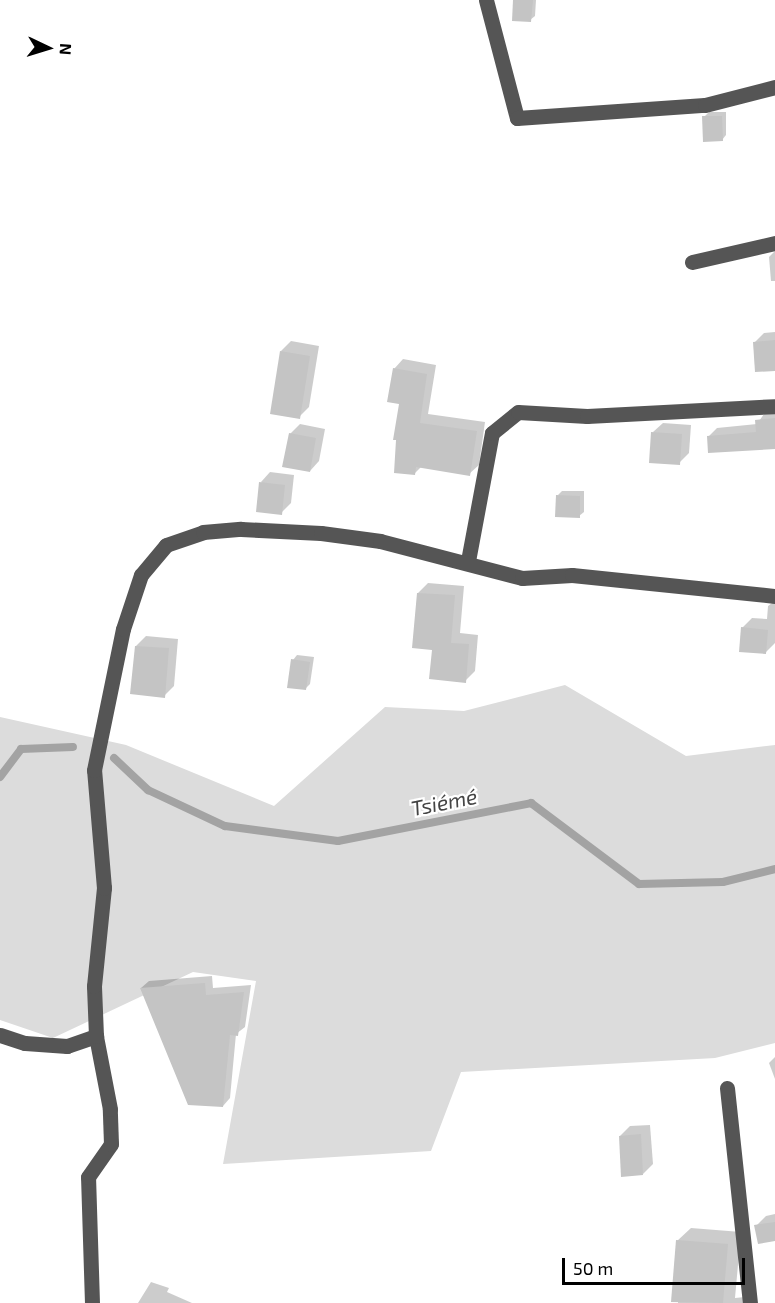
<!DOCTYPE html>
<meta charset="utf-8">
<style>
body{margin:0}
#map{position:relative;width:775px;height:1303px;overflow:hidden;background:#fff;font-family:"Exo 2",sans-serif}
div>[style]{position:absolute}
.green>*{inset:0;background:#dcdcdc}
.shadow>*{inset:0;background:#0003}
.stream>*{height:8px;margin:-4px;padding:0 4px;transform-origin:4px;border-radius:4px;background:#a3a3a3}
.building>*{inset:0;background:#c4c4c4}
.minor>*{height:15px;margin:-7.5px;padding:0 7.5px;transform-origin:7.5px;border-radius:7.5px;background:#555}
span{translate:-50% -50%;white-space:nowrap;text-align:center;line-height:1.15;-webkit-text-stroke:4.5px #fff;paint-order:stroke}
.water-label{font-size:21px;color:#444;font-style:italic}
.north{position:absolute;left:18px;top:18px;width:60px;height:60px;-webkit-text-stroke:4px #fff;paint-order:stroke;rotate:94deg;font-size:16px;font-weight:700;line-height:24px;text-align:center;color:#000}
.north::after{content:'';display:block;margin:auto;width:21px;height:27px;background:#000;clip-path:polygon(50% 0,100% 100%,50% 72%,0 100%)}
.scale{position:absolute;left:562px;top:1258px;width:183px;height:27px;box-sizing:border-box;border:3px solid #000;border-top:0;padding-left:8px;font-size:18px;line-height:21px;white-space:nowrap;color:#000;-webkit-text-stroke:4px #fff;paint-order:stroke}
</style>
<div id="map">
<div class="green">
<div style="clip-path:polygon(565px 685px,686px 756px,775px 745px,775px 1043px,715px 1058px,461px 1072px,431px 1151px,223px 1164px,256px 981px,193px 972px,53px 1038px,0 1020px,0 717px,126px 745px,274px 806px,385px 707px,464px 711px)"></div>
</div>
<div class="shadow">
<div style="clip-path:polygon(515px 0,536px 0,535px 16px,530px 20px)"></div>
<div style="clip-path:polygon(709px 112px,726px 112px,726px 135px,722px 140px,704px 117px)"></div>
<div style="clip-path:polygon(775px 251px,775px 281px,771px 281px,769px 257px)"></div>
<div style="clip-path:polygon(775px 332px,775px 369px,755px 342px,764px 333px)"></div>
<div style="clip-path:polygon(291px 341px,319px 346px,309px 407px,299px 417px,281px 351px)"></div>
<div style="clip-path:polygon(403px 359px,436px 365px,428px 414px,485px 422px,479px 465px,469px 474px,421px 467px,415px 473px,394px 369px)"></div>
<div style="clip-path:polygon(766px 411px,775px 411px,775px 448px,708px 437px,717px 428px,757px 424px)"></div>
<div style="clip-path:polygon(663px 423px,691px 425px,689px 453px,679px 463px,653px 432px)"></div>
<div style="clip-path:polygon(300px 424px,325px 429px,319px 461px,310px 471px,290px 434px)"></div>
<div style="clip-path:polygon(270px 472px,294px 475px,291px 503px,281px 513px,261px 482px)"></div>
<div style="clip-path:polygon(562px 491px,584px 491px,584px 512px,579px 516px,558px 495px)"></div>
<div style="clip-path:polygon(428px 583px,464px 586px,460px 633px,478px 635px,475px 671px,465px 681px,434px 648px,418px 593px)"></div>
<div style="clip-path:polygon(775px 601px,775px 643px,765px 653px,742px 628px,752px 618px,767px 619px,768px 606px)"></div>
<div style="clip-path:polygon(146px 636px,178px 639px,174px 686px,164px 696px,136px 646px)"></div>
<div style="clip-path:polygon(297px 655px,314px 657px,310px 684px,305px 689px,293px 660px)"></div>
<div style="clip-path:polygon(212px 976px,213px 988px,251px 985px,245px 1027px,236px 1034px,230px 1098px,223px 1106px,141px 988px,149px 981px)"></div>
<div style="clip-path:polygon(775px 1057px,775px 1079px,769px 1063px)"></div>
<div style="clip-path:polygon(650px 1125px,653px 1164px,643px 1174px,620px 1136px,630px 1126px)"></div>
<div style="clip-path:polygon(775px 1214px,775px 1240px,756px 1226px,766px 1216px)"></div>
<div style="clip-path:polygon(691px 1228px,741px 1232px,735px 1298px,745px 1297px,746px 1303px,678px 1303px,677px 1241px)"></div>
<div style="clip-path:polygon(151px 1282px,169px 1288px,167px 1292px,192px 1303px,138px 1303px)"></div>
</div>
<div class="stream">
<div style="left:114px;top:758px;width:47px;rotate:43.3deg"></div>
<div style="left:148px;top:790px;width:85px;rotate:25.1deg"></div>
<div style="left:225px;top:826px;width:114px;rotate:7.6deg"></div>
<div style="left:338px;top:841px;width:197px;rotate:-11.1deg"></div>
<div style="left:531px;top:803px;width:135px;rotate:36.9deg"></div>
<div style="left:639px;top:884px;width:84px;rotate:-1.4deg"></div>
<div style="left:723px;top:882px;width:54px;rotate:-14deg"></div>
<div style="left:0;top:777px;width:35px;rotate:-53deg"></div>
<div style="left:21px;top:749px;width:52px;rotate:-2.2deg"></div>
</div>
<div class="building">
<div style="clip-path:polygon(513px 0,533px 0,531px 22px,512px 21px)"></div>
<div style="clip-path:polygon(702px 116px,722px 116px,723px 141px,703px 142px)"></div>
<div style="clip-path:polygon(775px 340px,775px 371px,755px 372px,753px 342px)"></div>
<div style="clip-path:polygon(280px 351px,310px 356px,300px 419px,270px 414px)"></div>
<div style="clip-path:polygon(393px 368px,427px 374px,420px 423px,477px 431px,470px 476px,416px 467px,415px 475px,394px 473px,396px 440px,393px 440px,399px 404px,387px 402px)"></div>
<div style="clip-path:polygon(775px 418px,775px 449px,708px 453px,707px 436px,756px 432px,755px 420px)"></div>
<div style="clip-path:polygon(651px 432px,682px 434px,680px 465px,649px 463px)"></div>
<div style="clip-path:polygon(289px 433px,316px 438px,310px 472px,282px 467px)"></div>
<div style="clip-path:polygon(259px 482px,285px 485px,282px 515px,256px 512px)"></div>
<div style="clip-path:polygon(556px 495px,580px 496px,580px 518px,555px 517px)"></div>
<div style="clip-path:polygon(417px 593px,455px 595px,451px 643px,469px 644px,466px 683px,429px 679px,432px 650px,412px 648px)"></div>
<div style="clip-path:polygon(741px 627px,768px 630px,766px 654px,739px 652px)"></div>
<div style="clip-path:polygon(135px 646px,169px 648px,165px 698px,130px 694px)"></div>
<div style="clip-path:polygon(291px 659px,310px 662px,306px 690px,287px 688px)"></div>
<div style="clip-path:polygon(205px 983px,206px 995px,244px 992px,238px 1036px,230px 1035px,223px 1107px,188px 1105px,140px 988px)"></div>
<div style="clip-path:polygon(641px 1134px,643px 1175px,621px 1177px,619px 1136px)"></div>
<div style="clip-path:polygon(775px 1222px,775px 1241px,758px 1244px,754px 1225px)"></div>
<div style="clip-path:polygon(676px 1240px,728px 1244px,723px 1303px,671px 1302px)"></div>
</div>
<div class="minor">
<div style="left:486px;top:0;width:122px;rotate:75.3deg"></div>
<div style="left:517px;top:118px;width:188px;rotate:-4deg"></div>
<div style="left:705px;top:105px;width:72px;rotate:-14.4deg"></div>
<div style="left:692px;top:262px;width:85px;rotate:-12.9deg"></div>
<div style="left:468px;top:561px;width:130px;rotate:-79.4deg"></div>
<div style="left:492px;top:433px;width:33px;rotate:-39deg"></div>
<div style="left:518px;top:412px;width:69px;rotate:3.3deg"></div>
<div style="left:587px;top:416px;width:188px;rotate:-3deg"></div>
<div style="left:0;top:1035px;width:26px;rotate:18deg"></div>
<div style="left:25px;top:1043px;width:42px;rotate:4.1deg"></div>
<div style="left:67px;top:1046px;width:31px;rotate:-19deg"></div>
<div style="left:727px;top:1088px;width:216px;rotate:83.9deg"></div>
<div style="left:92px;top:1303px;width:126px;rotate:-91.8deg"></div>
<div style="left:88px;top:1177px;width:40px;rotate:-55.1deg"></div>
<div style="left:111px;top:1144px;width:35px;rotate:-92deg"></div>
<div style="left:110px;top:1109px;width:74px;rotate:-100.9deg"></div>
<div style="left:96px;top:1036px;width:50px;rotate:-92.3deg"></div>
<div style="left:94px;top:986px;width:99px;rotate:-84.2deg"></div>
<div style="left:104px;top:888px;width:118px;rotate:-94.8deg"></div>
<div style="left:94px;top:770px;width:144px;rotate:-78.4deg"></div>
<div style="left:123px;top:629px;width:57px;rotate:-71.6deg"></div>
<div style="left:141px;top:575px;width:39px;rotate:-50deg"></div>
<div style="left:166px;top:545px;width:39px;rotate:-19deg"></div>
<div style="left:203px;top:532px;width:38px;rotate:-5deg"></div>
<div style="left:241px;top:529px;width:80px;rotate:2.9deg"></div>
<div style="left:321px;top:533px;width:60px;rotate:7.7deg"></div>
<div style="left:380px;top:541px;width:147px;rotate:14.6deg"></div>
<div style="left:522px;top:578px;width:50px;rotate:-3.4deg"></div>
<div style="left:572px;top:575px;width:204px;rotate:5.9deg"></div>
</div>
<div class="water-label">
<span style="left:444px;top:802px;rotate:-11deg">Tsiémé</span>
</div>
<div class="north">N</div>
<div class="scale">50 m</div>
</div>
